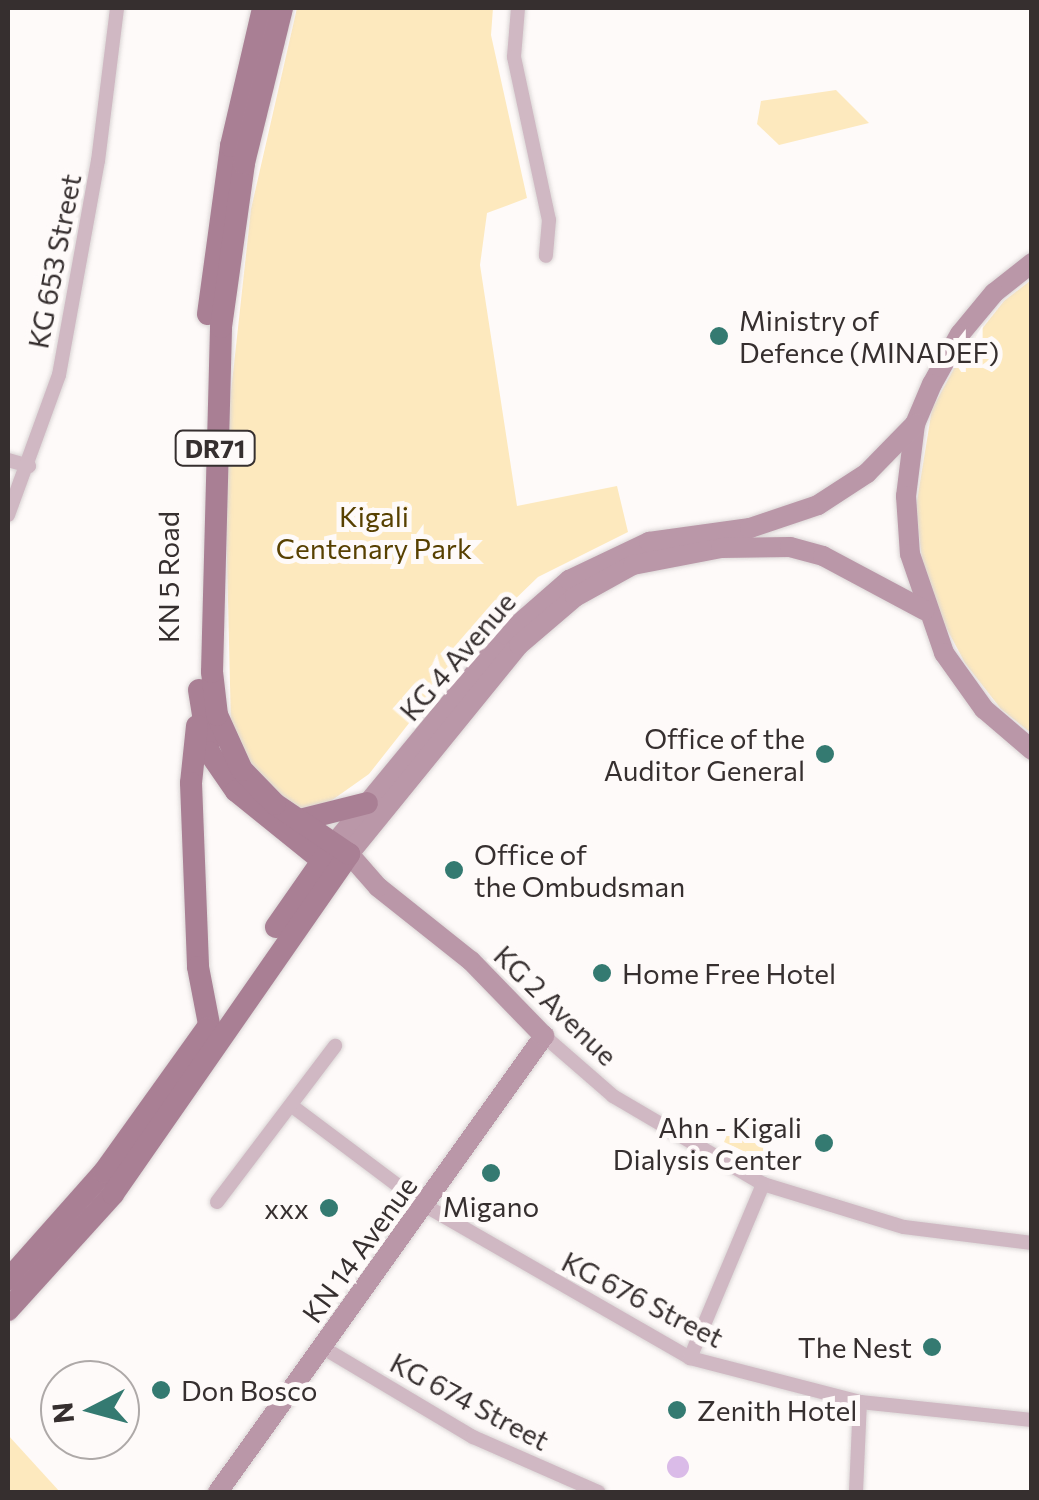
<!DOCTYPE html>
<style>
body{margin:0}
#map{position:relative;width:1039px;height:1500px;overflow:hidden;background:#fefaf9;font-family:Commissioner,sans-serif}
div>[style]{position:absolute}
.green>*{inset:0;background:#fde9be}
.water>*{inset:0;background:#dabbe8}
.round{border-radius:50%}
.roads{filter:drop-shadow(0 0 2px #dad5d5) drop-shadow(0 0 2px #dad5d5)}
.minor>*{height:14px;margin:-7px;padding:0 7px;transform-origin:7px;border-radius:7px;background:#d0b8c3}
.secondary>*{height:20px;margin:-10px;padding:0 10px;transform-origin:10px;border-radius:10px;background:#ba97a8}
.primary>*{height:22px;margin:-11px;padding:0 11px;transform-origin:11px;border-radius:11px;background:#a97f94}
.dots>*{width:28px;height:28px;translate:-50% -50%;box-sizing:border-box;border:5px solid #fefaf9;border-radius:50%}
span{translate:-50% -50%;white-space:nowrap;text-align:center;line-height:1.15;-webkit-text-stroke:10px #fefaf9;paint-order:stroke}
.shield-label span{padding:2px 8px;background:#fefaf9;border:2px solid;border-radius:8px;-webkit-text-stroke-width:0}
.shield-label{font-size:25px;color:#362f2f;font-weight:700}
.street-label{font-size:28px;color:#362f2f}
.poi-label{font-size:28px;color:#362f2f}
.left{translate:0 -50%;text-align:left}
.right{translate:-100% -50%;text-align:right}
.park-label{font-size:28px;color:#574000}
.frame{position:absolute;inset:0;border:10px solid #362f2f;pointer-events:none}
.north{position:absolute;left:40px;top:1360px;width:100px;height:100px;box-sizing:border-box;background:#fefaf9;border:2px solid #aea9a8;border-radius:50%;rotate:264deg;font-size:28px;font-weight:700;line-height:40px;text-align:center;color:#362f2f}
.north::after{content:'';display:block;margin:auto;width:35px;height:45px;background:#347a71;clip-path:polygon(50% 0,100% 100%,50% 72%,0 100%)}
</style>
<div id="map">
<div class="green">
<div style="clip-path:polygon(297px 8px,493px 8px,491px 35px,527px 198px,487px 213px,480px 265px,517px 506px,617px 486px,628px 532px,538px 577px,480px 633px,369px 774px,328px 803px,300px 811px,251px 770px,231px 726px,226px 515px,230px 401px,251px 209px)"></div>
<div style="clip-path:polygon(836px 90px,869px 123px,779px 145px,757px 124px,761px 101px)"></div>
<div style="clip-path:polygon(1031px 280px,1031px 733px,1001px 709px,965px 663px,940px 616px,922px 560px,916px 507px,932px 409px,962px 354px,1004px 301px)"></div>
<div style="clip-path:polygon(734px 1118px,775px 1136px,767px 1162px,724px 1142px)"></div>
<div style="clip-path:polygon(8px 1435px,60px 1492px,8px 1492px)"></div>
</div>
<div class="water">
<div class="round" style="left:667px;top:1456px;width:22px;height:22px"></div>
</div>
<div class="roads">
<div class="minor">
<div style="left:518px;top:8px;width:49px;rotate:94.7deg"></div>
<div style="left:514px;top:57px;width:167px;rotate:77.9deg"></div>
<div style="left:549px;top:220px;width:36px;rotate:95deg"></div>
<div style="left:8px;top:460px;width:22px;rotate:16deg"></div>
<div style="left:8px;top:515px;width:149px;rotate:-70deg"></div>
<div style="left:59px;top:375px;width:218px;rotate:-79.7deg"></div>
<div style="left:98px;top:161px;width:154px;rotate:-82.9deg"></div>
<div style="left:544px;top:1036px;width:91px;rotate:41deg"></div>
<div style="left:613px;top:1096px;width:174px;rotate:30.4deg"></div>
<div style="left:763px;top:1184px;width:147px;rotate:17deg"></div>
<div style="left:904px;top:1227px;width:129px;rotate:7.1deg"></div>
<div style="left:292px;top:1106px;width:165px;rotate:36.9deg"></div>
<div style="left:424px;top:1205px;width:307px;rotate:29.9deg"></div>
<div style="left:690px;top:1358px;width:176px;rotate:14.5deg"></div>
<div style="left:860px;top:1402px;width:173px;rotate:6deg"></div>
<div style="left:217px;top:1202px;width:196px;rotate:-52.9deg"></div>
<div style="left:322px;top:1347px;width:176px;rotate:30.8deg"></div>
<div style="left:473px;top:1437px;width:137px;rotate:23.7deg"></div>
<div style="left:690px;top:1358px;width:189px;rotate:-67.2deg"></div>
<div style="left:856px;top:1492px;width:90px;rotate:-87.5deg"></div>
</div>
<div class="secondary">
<div style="left:1032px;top:263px;width:48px;rotate:141.7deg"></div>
<div style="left:994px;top:293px;width:53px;rotate:129.7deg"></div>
<div style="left:960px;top:334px;width:57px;rotate:119.2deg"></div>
<div style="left:932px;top:384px;width:43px;rotate:113deg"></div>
<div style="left:915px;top:424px;width:73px;rotate:97.1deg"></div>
<div style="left:906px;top:496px;width:58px;rotate:86.1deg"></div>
<div style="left:910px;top:554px;width:105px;rotate:71deg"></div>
<div style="left:944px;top:653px;width:69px;rotate:54.5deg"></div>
<div style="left:984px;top:709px;width:63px;rotate:40.5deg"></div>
<div style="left:334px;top:844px;width:271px;rotate:-50.5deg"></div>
<div style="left:506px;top:635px;width:84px;rotate:-41.1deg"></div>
<div style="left:569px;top:580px;width:89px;rotate:-25.4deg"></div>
<div style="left:649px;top:542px;width:102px;rotate:-7.9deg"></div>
<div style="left:750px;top:528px;width:72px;rotate:-18.7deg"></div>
<div style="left:818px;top:505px;width:59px;rotate:-33.1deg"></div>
<div style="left:867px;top:473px;width:69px;rotate:-45.6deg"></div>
<div style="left:218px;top:1492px;width:561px;rotate:-54.44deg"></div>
<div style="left:544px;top:1036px;width:105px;rotate:-134.2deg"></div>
<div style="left:471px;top:961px;width:119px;rotate:-141.5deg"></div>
<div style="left:378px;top:887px;width:44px;rotate:-131.3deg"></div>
<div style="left:349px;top:854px;width:269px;rotate:-50.9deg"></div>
<div style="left:519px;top:645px;width:74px;rotate:-40.6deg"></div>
<div style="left:575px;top:597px;width:66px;rotate:-28.9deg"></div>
<div style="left:633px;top:565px;width:90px;rotate:-10.9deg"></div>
<div style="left:721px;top:548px;width:69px;rotate:-0.8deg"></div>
<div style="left:790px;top:547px;width:34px;rotate:15deg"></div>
<div style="left:823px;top:556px;width:115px;rotate:28.1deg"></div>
</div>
<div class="primary">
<div style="left:208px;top:314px;width:170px;rotate:-82.2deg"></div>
<div style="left:231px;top:146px;width:142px;rotate:-76.9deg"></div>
<div style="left:199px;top:690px;width:63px;rotate:80.8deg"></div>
<div style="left:209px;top:752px;width:47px;rotate:55.3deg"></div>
<div style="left:236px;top:791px;width:127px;rotate:38.9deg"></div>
<div style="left:197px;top:726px;width:57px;rotate:96deg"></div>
<div style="left:191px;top:783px;width:184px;rotate:87.8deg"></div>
<div style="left:198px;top:967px;width:58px;rotate:79.1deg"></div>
<div style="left:300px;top:820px;width:69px;rotate:-14.2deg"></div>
<div style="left:276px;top:927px;width:93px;rotate:-55.1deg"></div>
<div style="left:8px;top:1280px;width:144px;rotate:-48.4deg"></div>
<div style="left:104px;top:1172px;width:177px;rotate:-54.4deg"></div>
<div style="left:8px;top:1310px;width:156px;rotate:-47.8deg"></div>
<div style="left:113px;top:1194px;width:414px;rotate:-55.2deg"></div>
<div style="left:349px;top:854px;width:89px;rotate:-146deg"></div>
<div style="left:275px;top:804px;width:47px;rotate:-134.1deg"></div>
<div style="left:242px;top:770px;width:60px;rotate:-114.4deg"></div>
<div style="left:217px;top:715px;width:43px;rotate:-96.6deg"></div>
<div style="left:212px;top:672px;width:345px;rotate:-88.5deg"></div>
<div style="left:221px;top:327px;width:166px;rotate:-82deg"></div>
<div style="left:244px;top:163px;width:160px;rotate:-76.2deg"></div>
</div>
</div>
<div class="dots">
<div style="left:719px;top:336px;background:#347a71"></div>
<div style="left:825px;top:754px;background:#347a71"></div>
<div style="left:454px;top:870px;background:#347a71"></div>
<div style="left:602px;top:973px;background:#347a71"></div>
<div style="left:824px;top:1143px;background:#347a71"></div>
<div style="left:491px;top:1173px;background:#347a71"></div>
<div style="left:329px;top:1208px;background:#347a71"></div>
<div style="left:932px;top:1347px;background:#347a71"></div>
<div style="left:161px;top:1390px;background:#347a71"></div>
<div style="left:677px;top:1410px;background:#347a71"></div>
</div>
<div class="shield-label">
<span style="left:215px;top:448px">DR71</span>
</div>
<div class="street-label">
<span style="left:54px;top:261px;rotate:-79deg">KG 653 Street</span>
<span style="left:168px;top:577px;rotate:-90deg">KN 5 Road</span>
<span style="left:457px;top:656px;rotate:-49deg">KG 4 Avenue</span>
<span style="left:556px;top:1005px;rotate:44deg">KG 2 Avenue</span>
<span style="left:359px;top:1249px;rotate:-54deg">KN 14 Avenue</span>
<span style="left:643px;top:1299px;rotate:27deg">KG 676 Street</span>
<span style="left:470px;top:1401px;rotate:28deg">KG 674 Street</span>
</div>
<div class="poi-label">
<span class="left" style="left:739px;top:336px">Ministry of<br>Defence (MINADEF)</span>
<span class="right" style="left:805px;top:754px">Office of the<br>Auditor General</span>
<span class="left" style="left:474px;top:870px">Office of<br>the Ombudsman</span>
<span class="left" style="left:622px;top:973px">Home Free Hotel</span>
<span class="right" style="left:802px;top:1143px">Ahn - Kigali<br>Dialysis Center</span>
<span style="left:491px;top:1206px">Migano</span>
<span class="right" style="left:309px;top:1208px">xxx</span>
<span class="right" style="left:912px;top:1347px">The Nest</span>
<span class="left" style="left:181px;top:1390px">Don Bosco</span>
<span class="left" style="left:697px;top:1410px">Zenith Hotel</span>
</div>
<div class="park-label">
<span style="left:374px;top:532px">Kigali<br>Centenary Park</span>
</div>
<div class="frame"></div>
<div class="north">N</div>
</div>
